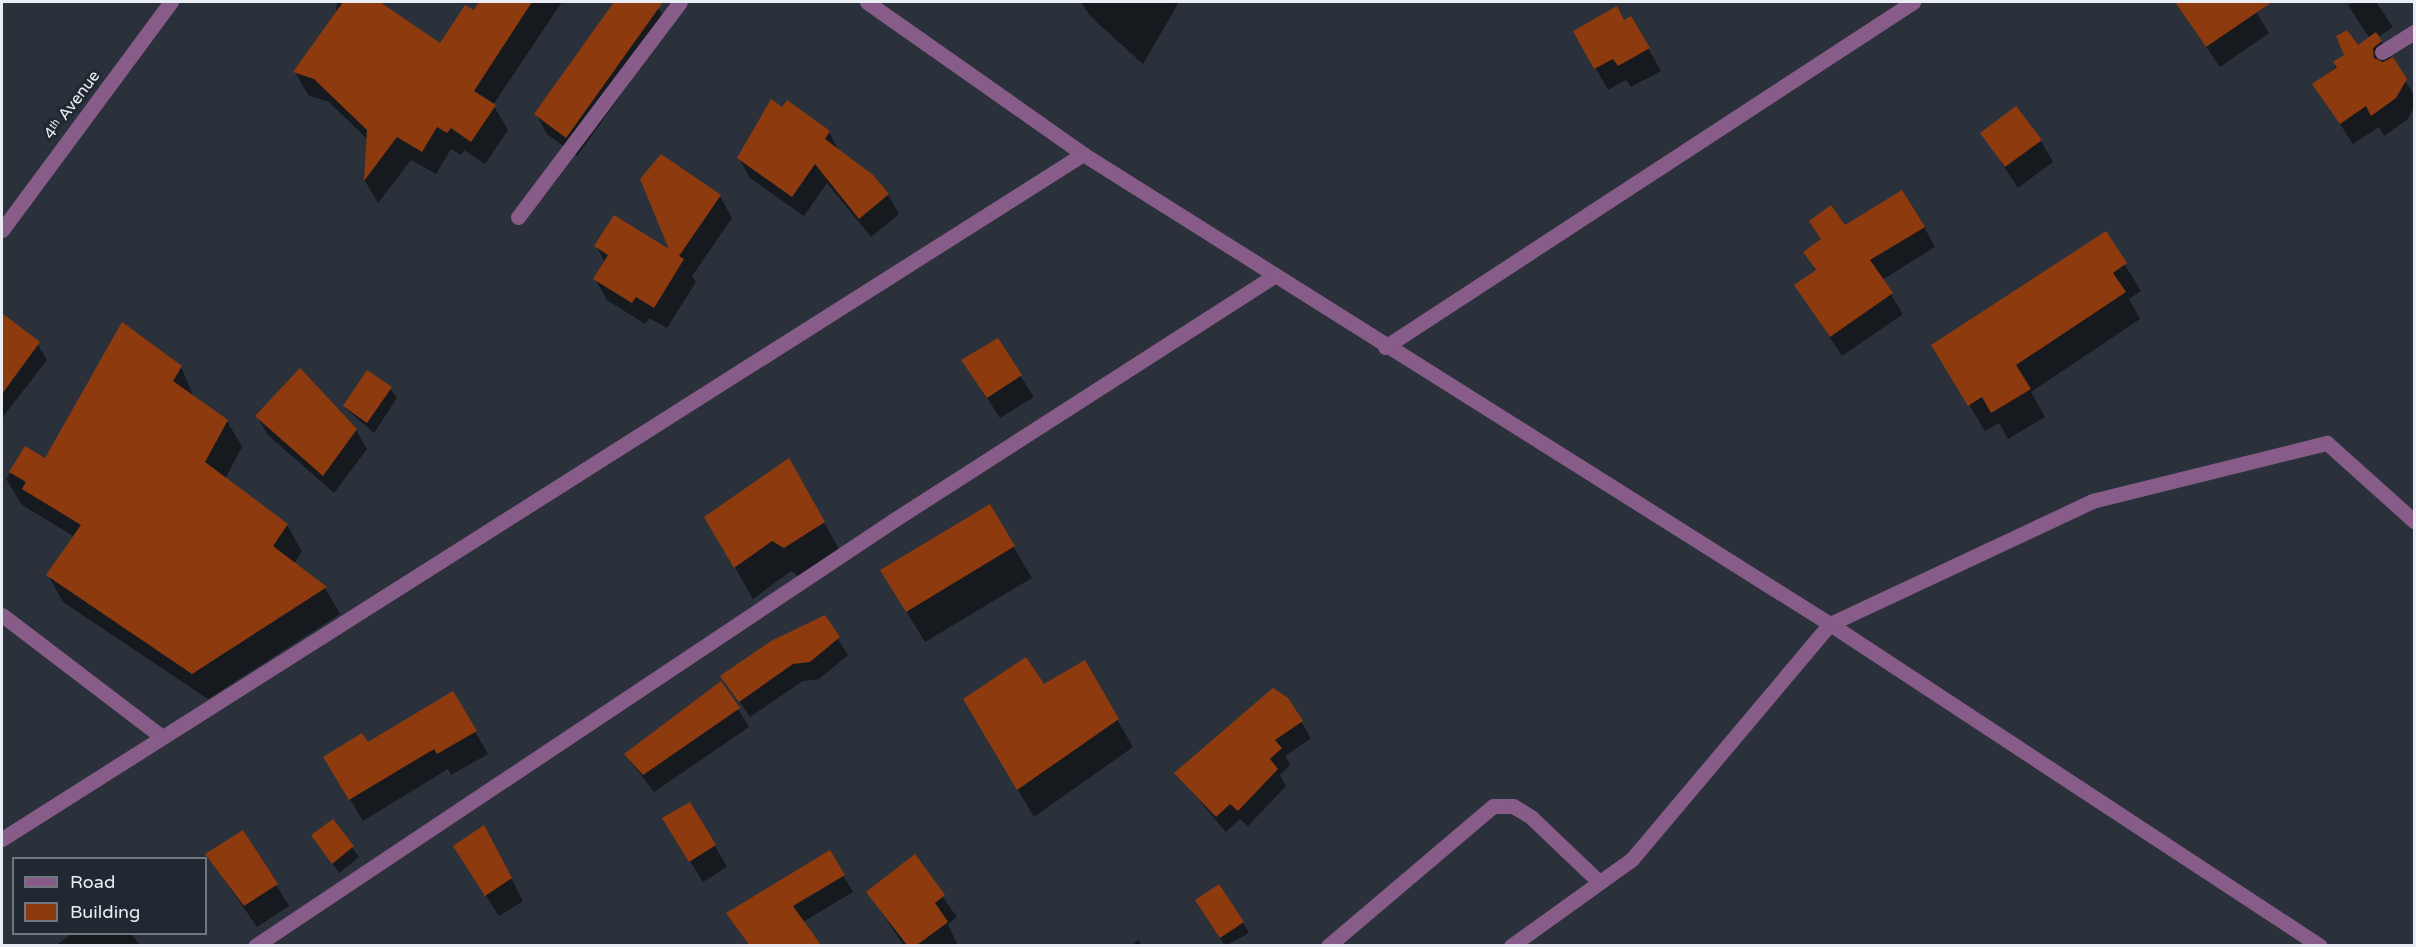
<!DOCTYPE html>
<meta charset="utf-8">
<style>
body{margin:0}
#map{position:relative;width:2416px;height:947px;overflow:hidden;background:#2a313b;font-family:"Varela Round",sans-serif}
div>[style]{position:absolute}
.shadow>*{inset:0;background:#0007}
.building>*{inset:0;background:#8e3a0f}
.lane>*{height:15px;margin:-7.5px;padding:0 7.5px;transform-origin:7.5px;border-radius:7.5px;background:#875c88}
.street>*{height:15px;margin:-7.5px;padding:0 7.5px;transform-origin:7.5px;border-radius:7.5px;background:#875c88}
span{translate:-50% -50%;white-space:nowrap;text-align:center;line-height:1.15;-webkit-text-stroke:6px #212831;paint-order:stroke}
.street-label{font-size:16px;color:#e9eef4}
.frame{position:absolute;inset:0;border:3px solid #e9eef4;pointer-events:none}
.legend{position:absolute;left:12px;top:857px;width:195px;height:78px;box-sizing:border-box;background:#212831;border:2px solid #71777f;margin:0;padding:8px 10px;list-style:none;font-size:18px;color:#e9eef4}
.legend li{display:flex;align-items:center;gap:12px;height:30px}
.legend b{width:30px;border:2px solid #71777f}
</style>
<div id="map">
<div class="shadow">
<div style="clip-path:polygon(337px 2px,378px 2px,440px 45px,482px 2px,562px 2px,493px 105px,508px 130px,485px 164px,464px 150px,461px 155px,451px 149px,436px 174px,411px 160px,378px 203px,365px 181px,368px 140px,329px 102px,308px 95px,295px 72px,336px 13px)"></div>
<div style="clip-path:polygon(615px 2px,653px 2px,671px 25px,577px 156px,547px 134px,536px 114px)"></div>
<div style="clip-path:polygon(1081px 2px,1179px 2px,1143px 64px,1091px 17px)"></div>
<div style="clip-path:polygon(2175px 2px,2250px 2px,2269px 33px,2220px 67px)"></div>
<div style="clip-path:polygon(2354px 2px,2376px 2px,2393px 27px,2378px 37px,2414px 95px,2414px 107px,2408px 119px,2384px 136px,2379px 127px,2353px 144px,2314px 84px,2370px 39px,2348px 5px)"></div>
<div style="clip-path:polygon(1631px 18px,1661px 71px,1631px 87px,1626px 80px,1608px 90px,1575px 32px)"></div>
<div style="clip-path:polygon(829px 132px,840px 153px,888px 195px,899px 214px,871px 237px,827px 183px,804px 216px,750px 178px,739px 158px)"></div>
<div style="clip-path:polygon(1982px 133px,2041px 141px,2053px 162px,2018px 188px)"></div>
<div style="clip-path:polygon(720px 196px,732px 218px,692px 276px,696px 282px,667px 328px,649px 318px,645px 324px,607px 300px,595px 279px,605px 262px,596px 246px,672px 253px)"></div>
<div style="clip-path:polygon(1845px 227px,1924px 227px,1935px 247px,1882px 280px,1903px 314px,1842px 356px,1796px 286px,1816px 272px,1805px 252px)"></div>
<div style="clip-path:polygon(2105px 233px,2141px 291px,2129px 299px,2140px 319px,2031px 392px,2045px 417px,2008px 439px,1999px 423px,1985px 431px,1949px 372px)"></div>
<div style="clip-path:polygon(2px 315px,35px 340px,47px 360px,2px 418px)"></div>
<div style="clip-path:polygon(997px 340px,1034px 397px,1000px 418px,963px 361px)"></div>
<div style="clip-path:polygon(181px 367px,194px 397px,227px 421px,242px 447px,225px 479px,287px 525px,302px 551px,294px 564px,325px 588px,340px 614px,208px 699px,63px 602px,48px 575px,75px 537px,22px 505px,6px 479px,26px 448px,46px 460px)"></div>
<div style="clip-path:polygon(390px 388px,397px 398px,374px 433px,344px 407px)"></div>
<div style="clip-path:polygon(257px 416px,356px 430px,367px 449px,334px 493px,268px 435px)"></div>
<div style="clip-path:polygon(788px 460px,842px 554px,803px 579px,791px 571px,753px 599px,706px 517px)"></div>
<div style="clip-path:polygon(989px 506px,1032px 578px,925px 642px,900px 601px)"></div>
<div style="clip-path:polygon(824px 617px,848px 655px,819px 679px,803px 681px,750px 717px,722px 676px)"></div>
<div style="clip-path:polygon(1084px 662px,1133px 747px,1034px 817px,965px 700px,1044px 686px)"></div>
<div style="clip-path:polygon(453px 693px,488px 754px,451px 775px,448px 769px,363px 821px,338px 779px,367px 744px)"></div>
<div style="clip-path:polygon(1287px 699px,1311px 738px,1285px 756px,1290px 765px,1280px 775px,1286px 786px,1248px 826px,1240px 819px,1226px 832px,1176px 773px)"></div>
<div style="clip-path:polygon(738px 709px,749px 727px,654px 792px,625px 754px)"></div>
<div style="clip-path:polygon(333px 821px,359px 857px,339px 873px,313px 836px)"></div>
<div style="clip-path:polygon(243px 832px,289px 906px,257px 927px,207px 855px)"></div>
<div style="clip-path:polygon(677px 840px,715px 846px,727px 867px,703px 882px)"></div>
<div style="clip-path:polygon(496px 849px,523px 901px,499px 916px,468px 868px)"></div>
<div style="clip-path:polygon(829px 852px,853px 892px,803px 922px,818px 946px,749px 946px,728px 914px)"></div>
<div style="clip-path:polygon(914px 857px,957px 917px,948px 924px,958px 946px,904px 946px,868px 892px)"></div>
<div style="clip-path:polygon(1203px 911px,1243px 923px,1249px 933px,1225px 946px)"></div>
<div style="clip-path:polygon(72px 934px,132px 934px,140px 946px,55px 946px)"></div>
<div style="clip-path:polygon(1138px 940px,1142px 946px,1130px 946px)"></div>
</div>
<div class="building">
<div style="clip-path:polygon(343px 2px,380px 2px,440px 43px,465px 5px,474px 10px,479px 2px,532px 2px,474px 91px,496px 105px,471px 142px,451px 128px,447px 133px,437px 127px,422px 152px,397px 137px,364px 181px,367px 130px,314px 79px,293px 72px)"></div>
<div style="clip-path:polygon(614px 2px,663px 2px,566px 138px,534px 114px)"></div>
<div style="clip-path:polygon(2175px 2px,2272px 2px,2206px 47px)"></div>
<div style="clip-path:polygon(1617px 6px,1624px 20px,1631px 16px,1650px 48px,1618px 66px,1613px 59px,1594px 69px,1573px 31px)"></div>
<div style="clip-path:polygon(2347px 30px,2358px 45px,2376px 32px,2382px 41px,2373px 48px,2374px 58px,2383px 62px,2393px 57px,2407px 79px,2396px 98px,2371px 116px,2366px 106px,2340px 124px,2312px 84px,2337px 67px,2333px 62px,2344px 55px,2336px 36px)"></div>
<div style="clip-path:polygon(771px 99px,782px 107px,787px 100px,830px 131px,825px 139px,873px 175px,889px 194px,859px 219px,815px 164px,792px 197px,737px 158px)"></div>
<div style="clip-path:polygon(2016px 106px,2042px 140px,2005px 167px,1980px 133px)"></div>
<div style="clip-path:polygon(661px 154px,721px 195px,679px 256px,684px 259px,654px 308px,636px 297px,632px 303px,593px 279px,608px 255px,594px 246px,614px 215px,669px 249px,640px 179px)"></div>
<div style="clip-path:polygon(1902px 190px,1925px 227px,1870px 260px,1893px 293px,1830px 337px,1794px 285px,1816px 270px,1803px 252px,1821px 239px,1809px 221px,1831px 205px,1845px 225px)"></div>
<div style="clip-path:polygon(2106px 231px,2127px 263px,2113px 273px,2126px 292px,2016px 365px,2031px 389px,1991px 413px,1982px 397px,1968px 406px,1931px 345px)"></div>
<div style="clip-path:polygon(2px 313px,40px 342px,2px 394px)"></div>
<div style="clip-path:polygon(122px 322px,182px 366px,173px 381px,228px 420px,205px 462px,288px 524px,273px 546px,327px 587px,192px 674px,46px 575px,81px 525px,22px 489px,26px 482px,9px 472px,25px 446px,45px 458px)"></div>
<div style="clip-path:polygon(998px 338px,1022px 375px,987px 398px,961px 360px)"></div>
<div style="clip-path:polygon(300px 368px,357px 429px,323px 476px,255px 416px)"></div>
<div style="clip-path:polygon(367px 370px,392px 387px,367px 423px,343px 406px)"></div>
<div style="clip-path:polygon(789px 458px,825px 522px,784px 548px,772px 541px,734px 568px,704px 517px)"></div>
<div style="clip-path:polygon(990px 504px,1015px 546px,906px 612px,880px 570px)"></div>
<div style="clip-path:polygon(825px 615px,840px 637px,810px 662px,793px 664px,739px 702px,720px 676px,771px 641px)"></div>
<div style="clip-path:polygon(1026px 657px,1044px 684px,1085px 660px,1119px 719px,1017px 790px,963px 699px)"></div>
<div style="clip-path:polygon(721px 681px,740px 708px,643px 775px,624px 754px)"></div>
<div style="clip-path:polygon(1273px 688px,1288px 698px,1303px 721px,1275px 740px,1282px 748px,1270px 759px,1278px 769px,1238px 811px,1230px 804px,1216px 817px,1174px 773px)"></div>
<div style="clip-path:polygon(453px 691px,477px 731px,437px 754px,434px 749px,349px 800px,323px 757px,362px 733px,368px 742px)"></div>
<div style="clip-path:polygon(690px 802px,716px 845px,689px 862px,662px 818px)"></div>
<div style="clip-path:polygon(333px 819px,354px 846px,332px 864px,311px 835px)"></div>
<div style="clip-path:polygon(484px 825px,512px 878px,485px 896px,453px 846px)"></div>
<div style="clip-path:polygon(243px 830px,278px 884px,244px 906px,205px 854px)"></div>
<div style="clip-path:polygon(830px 850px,845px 875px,793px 906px,821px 945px,749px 945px,726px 913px)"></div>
<div style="clip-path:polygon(915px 854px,945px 895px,935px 903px,948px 922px,917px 945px,907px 945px,866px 892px)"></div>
<div style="clip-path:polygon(1219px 884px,1244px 922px,1220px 938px,1195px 900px)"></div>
</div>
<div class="lane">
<div style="left:2382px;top:52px;width:38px;rotate:-32deg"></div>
<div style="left:1328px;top:946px;width:216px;rotate:-40.3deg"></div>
<div style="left:1493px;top:806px;width:20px"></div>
<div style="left:1513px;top:806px;width:21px;rotate:31deg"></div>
<div style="left:1531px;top:817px;width:94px;rotate:43.7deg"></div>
</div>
<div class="street">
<div style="left:867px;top:2px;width:264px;rotate:35.1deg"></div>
<div style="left:1083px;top:154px;width:883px;rotate:32.18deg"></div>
<div style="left:1830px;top:624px;width:586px;rotate:33.31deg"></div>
<div style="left:518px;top:217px;width:269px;rotate:-53deg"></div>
<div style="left:2px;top:230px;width:284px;rotate:-53.5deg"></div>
<div style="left:1385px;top:347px;width:631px;rotate:-33.16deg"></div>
<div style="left:2px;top:615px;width:200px;rotate:37.3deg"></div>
<div style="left:2px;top:839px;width:1280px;rotate:-32.36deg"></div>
<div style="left:255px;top:946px;width:772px;rotate:-33.69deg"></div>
<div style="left:897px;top:518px;width:449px;rotate:-32.7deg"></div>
<div style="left:1511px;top:946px;width:149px;rotate:-35.7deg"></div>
<div style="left:1632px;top:859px;width:307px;rotate:-49.9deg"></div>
<div style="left:1830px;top:624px;width:289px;rotate:-25.1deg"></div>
<div style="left:2092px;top:501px;width:242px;rotate:-13.9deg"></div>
<div style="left:2327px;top:443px;width:117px;rotate:41.9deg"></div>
</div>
<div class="street-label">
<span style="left:72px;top:105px;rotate:-53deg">4ᵗʰ Avenue</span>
</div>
<div class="frame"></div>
<ul class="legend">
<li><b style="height:8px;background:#875c88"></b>Road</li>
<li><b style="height:16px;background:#8e3a0f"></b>Building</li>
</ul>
</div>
